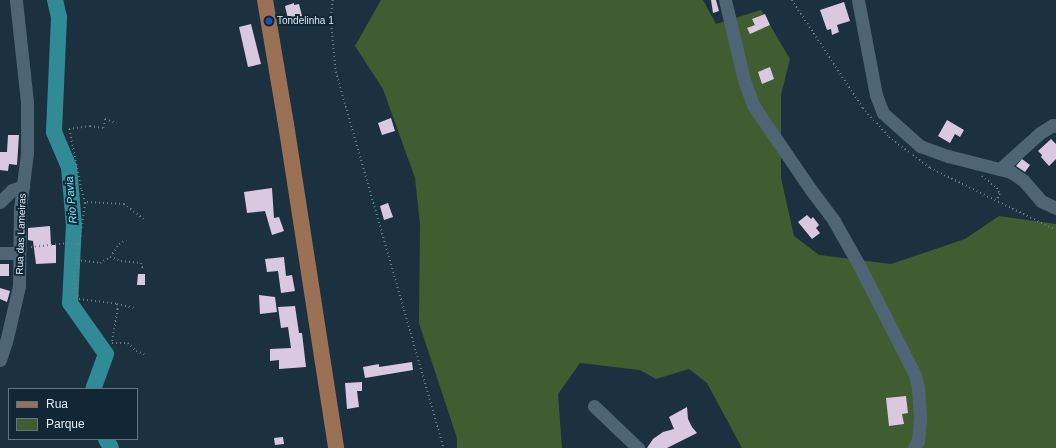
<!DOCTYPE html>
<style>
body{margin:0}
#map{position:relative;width:1056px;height:448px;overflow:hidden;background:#1c3140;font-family:Arial,sans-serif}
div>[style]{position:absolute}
.green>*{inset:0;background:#405d32}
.river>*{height:16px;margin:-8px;padding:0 8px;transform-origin:8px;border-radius:8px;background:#318b96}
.building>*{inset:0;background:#dac8e1}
.path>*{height:1.5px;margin-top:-0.75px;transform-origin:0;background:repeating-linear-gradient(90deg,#6a7c89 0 1px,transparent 0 4px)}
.minor>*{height:13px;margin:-6.5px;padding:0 6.5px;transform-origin:6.5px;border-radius:6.5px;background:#4e6576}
.major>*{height:16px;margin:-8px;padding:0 8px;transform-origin:8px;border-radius:8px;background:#9a7154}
.dots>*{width:11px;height:11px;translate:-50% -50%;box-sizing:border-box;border:2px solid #122735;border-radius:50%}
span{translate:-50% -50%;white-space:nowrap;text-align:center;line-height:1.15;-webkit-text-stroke:4px #122735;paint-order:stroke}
.poi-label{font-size:10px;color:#ddeaf4}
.left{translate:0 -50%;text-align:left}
.street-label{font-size:10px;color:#ddeaf4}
.water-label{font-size:11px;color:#6eeefe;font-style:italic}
.legend{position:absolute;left:8px;top:388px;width:130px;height:52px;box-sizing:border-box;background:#122735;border:1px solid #637581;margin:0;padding:5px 7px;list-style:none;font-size:12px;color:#ddeaf4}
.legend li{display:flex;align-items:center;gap:8px;height:20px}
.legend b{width:20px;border:1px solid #637581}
</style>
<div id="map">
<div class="green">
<div style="clip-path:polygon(381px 0,703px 0,716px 24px,761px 10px,790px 59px,781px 95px,781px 178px,794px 236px,819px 255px,891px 264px,965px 239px,999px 216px,1056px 224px,1056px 448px,742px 448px,707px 383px,689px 369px,656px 379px,640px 370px,580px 363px,558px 394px,562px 448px,457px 448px,457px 438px,419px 323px,420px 224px,415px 178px,383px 89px,355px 46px)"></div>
</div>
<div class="river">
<div style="left:55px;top:0;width:17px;rotate:77deg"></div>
<div style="left:59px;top:17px;width:115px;rotate:92.5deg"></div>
<div style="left:54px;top:132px;width:38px;rotate:67deg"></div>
<div style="left:69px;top:167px;width:58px;rotate:85.1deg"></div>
<div style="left:74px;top:225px;width:78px;rotate:92.9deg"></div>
<div style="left:70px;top:303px;width:62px;rotate:54.8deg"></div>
<div style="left:106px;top:354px;width:37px;rotate:110deg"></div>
<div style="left:106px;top:439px;width:10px;rotate:61deg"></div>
</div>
<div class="building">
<div style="clip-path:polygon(711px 0,716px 0,719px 11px,713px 13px)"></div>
<div style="clip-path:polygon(844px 2px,850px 21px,837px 25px,839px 32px,832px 35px,831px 29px,827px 30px,820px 10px)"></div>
<div style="clip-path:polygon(294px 3px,294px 5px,299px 4px,303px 20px,289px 23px,285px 6px)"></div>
<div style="clip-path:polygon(765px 14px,770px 25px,750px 34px,747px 28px,755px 25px,752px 19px)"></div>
<div style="clip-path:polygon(251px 24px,261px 64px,248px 67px,239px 27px)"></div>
<div style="clip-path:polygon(770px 67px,774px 79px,762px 84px,758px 72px)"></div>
<div style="clip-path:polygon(391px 118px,395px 131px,382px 135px,378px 123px)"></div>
<div style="clip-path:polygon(947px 120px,964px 130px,960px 137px,955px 134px,950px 143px,938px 136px)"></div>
<div style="clip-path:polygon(8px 135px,19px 135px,17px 165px,9px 164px,8px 171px,0 170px,0 152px,7px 152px)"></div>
<div style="clip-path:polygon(1051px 139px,1056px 144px,1056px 159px,1049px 166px,1041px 157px,1042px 155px,1038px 151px)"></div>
<div style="clip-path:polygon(1022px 159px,1030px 165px,1025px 172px,1016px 166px)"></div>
<div style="clip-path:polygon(272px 188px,274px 218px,279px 217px,284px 231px,272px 235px,265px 211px,247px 213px,244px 192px)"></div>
<div style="clip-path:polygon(388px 203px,393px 217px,384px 220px,380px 206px)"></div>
<div style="clip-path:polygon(807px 215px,811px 219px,813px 217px,819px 225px,816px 228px,820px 233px,812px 239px,798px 222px)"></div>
<div style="clip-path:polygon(50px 226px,51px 245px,56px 245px,56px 263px,36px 264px,33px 241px,28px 240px,28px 228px)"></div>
<div style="clip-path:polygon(284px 257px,286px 276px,292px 275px,295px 291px,281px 293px,278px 271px,267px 272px,265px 259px)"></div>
<div style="clip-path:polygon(0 264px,9px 264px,9px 276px,0 276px)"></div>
<div style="clip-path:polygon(138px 274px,145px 274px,145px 285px,137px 285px)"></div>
<div style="clip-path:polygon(0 288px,10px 291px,7px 302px,0 299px)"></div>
<div style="clip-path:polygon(259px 295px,275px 297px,277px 312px,260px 314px)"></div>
<div style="clip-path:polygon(295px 306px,299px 333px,302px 333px,306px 367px,279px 369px,279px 360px,270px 361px,270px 349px,291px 348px,288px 327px,281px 328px,278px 307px)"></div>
<div style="clip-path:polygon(412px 362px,413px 370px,365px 378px,363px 367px,379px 364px,379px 367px)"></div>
<div style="clip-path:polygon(362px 382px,362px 391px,357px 391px,359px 407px,347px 409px,345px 383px)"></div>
<div style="clip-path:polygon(906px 396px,908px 413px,902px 414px,904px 424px,889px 426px,886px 398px)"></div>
<div style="clip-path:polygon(687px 407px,688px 419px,692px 427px,697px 433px,667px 448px,647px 448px,653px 439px,663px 432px,674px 429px,669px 417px)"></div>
<div style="clip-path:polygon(283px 437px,284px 444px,275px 445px,274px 438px)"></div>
</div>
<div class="path">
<div style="left:333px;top:0;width:20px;rotate:96deg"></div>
<div style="left:331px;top:20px;width:52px;rotate:84.5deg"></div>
<div style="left:336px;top:72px;width:391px;rotate:74deg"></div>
<div style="left:792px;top:0;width:129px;rotate:56.7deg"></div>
<div style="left:863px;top:108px;width:17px;rotate:50deg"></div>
<div style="left:877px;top:123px;width:18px;rotate:49deg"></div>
<div style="left:889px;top:137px;width:26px;rotate:37deg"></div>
<div style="left:913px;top:155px;width:21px;rotate:37deg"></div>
<div style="left:930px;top:168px;width:140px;rotate:26.2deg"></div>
<div style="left:982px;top:176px;width:19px;rotate:39deg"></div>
<div style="left:997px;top:188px;width:7px;rotate:63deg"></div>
<div style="left:1000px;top:194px;width:7px;rotate:117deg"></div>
<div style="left:85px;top:203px;width:15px;rotate:-106deg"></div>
<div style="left:81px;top:189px;width:61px;rotate:-101.3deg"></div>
<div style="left:69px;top:129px;width:21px;rotate:-8deg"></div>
<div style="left:90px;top:126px;width:13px;rotate:9deg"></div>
<div style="left:103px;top:128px;width:9px;rotate:-77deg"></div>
<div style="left:105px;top:119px;width:12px;rotate:20deg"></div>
<div style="left:79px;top:244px;width:40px;rotate:97.1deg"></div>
<div style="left:74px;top:284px;width:16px;rotate:72deg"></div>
<div style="left:79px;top:299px;width:38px;rotate:7deg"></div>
<div style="left:117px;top:304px;width:5px;rotate:79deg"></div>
<div style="left:118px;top:309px;width:35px;rotate:100deg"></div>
<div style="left:112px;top:343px;width:16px"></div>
<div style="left:128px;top:343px;width:11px;rotate:45deg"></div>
<div style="left:136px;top:351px;width:9px;rotate:21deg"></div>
<div style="left:31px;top:247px;width:36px;rotate:-6deg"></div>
<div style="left:67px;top:243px;width:12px;rotate:5deg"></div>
<div style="left:79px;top:244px;width:41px;rotate:-81.7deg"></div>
<div style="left:85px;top:203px;width:2px;rotate:-27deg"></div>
<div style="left:87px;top:202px;width:37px;rotate:3deg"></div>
<div style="left:124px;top:204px;width:26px;rotate:37deg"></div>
<div style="left:110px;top:257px;width:12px;rotate:20deg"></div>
<div style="left:121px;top:261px;width:20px;rotate:6deg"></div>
<div style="left:141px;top:263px;width:6px;rotate:72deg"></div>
<div style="left:77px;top:260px;width:23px;rotate:7deg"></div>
<div style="left:100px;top:263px;width:12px;rotate:-31deg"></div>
<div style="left:110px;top:257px;width:16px;rotate:-55deg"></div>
<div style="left:119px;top:244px;width:8px;rotate:-30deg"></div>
<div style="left:117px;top:304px;width:17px;rotate:13deg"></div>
</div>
<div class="minor">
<div style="left:725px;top:0;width:82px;rotate:76.6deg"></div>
<div style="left:744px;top:80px;width:27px;rotate:70deg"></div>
<div style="left:753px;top:105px;width:103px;rotate:55.7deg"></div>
<div style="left:811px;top:190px;width:39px;rotate:53deg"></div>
<div style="left:834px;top:221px;width:51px;rotate:60.4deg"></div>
<div style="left:859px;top:265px;width:123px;rotate:63deg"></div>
<div style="left:915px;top:375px;width:12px;rotate:76deg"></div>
<div style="left:918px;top:387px;width:32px;rotate:86deg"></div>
<div style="left:920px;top:419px;width:22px;rotate:95deg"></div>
<div style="left:918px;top:441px;width:8px;rotate:120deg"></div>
<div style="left:858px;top:0;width:97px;rotate:79.3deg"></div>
<div style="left:876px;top:95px;width:19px;rotate:69deg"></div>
<div style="left:883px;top:113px;width:50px;rotate:41.7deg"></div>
<div style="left:920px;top:146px;width:30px;rotate:20deg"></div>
<div style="left:948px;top:156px;width:65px;rotate:14.3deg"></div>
<div style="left:1011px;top:172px;width:14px;rotate:34deg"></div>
<div style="left:1023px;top:180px;width:28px;rotate:49deg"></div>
<div style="left:1041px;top:201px;width:17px;rotate:25deg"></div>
<div style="left:1001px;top:168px;width:52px;rotate:-41.9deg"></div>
<div style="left:1040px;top:133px;width:15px;rotate:-32deg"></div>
<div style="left:1053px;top:125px;width:3px;rotate:18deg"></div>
<div style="left:0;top:202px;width:17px;rotate:-45deg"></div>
<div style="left:12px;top:190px;width:12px;rotate:-20deg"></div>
<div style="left:0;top:253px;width:19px"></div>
<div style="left:0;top:360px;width:19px;rotate:-72deg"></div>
<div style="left:6px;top:342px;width:57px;rotate:-76.9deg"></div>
<div style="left:19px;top:286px;width:77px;rotate:-89.3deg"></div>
<div style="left:20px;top:209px;width:56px;rotate:-82.9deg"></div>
<div style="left:27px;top:153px;width:51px;rotate:-90deg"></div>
<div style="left:27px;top:102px;width:103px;rotate:-96.2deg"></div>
<div style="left:594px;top:406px;width:61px;rotate:43.7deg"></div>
</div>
<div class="major">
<div style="left:265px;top:0;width:126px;rotate:80.4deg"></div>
<div style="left:286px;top:124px;width:328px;rotate:81.2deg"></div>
</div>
<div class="dots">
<div style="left:269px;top:21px;background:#1a4fb4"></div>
</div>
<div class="poi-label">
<span class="left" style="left:277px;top:21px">Tondelinha 1</span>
</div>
<div class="street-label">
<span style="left:21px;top:234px;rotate:-88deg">Rua das Lameiras</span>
</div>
<div class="water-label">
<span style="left:71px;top:200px;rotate:-95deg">Rio Pavia</span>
</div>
<ul class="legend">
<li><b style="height:5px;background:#9a7154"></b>Rua</li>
<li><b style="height:11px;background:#405d32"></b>Parque</li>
</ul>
</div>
